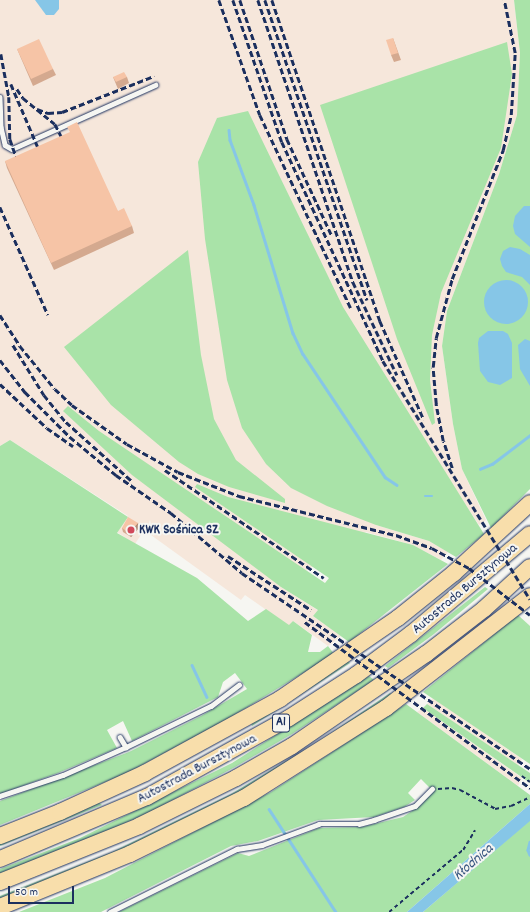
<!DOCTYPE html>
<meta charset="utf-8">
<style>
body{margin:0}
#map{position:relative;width:530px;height:912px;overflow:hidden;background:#f6f6f2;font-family:Dekko,sans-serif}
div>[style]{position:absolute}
.built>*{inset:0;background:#f6e7db}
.green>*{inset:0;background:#a9e3a8}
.water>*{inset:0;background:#86c6e7}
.round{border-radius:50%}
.stream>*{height:2.5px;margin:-1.25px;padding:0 1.25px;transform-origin:1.25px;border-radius:1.25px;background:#86c6e7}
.path>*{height:1.5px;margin-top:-0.75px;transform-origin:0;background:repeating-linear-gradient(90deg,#1b2f5e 0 4px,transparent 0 7px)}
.roads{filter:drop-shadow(0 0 1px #1b2f5e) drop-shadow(0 0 1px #1b2f5e)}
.lane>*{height:4.5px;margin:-2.25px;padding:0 2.25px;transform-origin:2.25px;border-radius:2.25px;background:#f6f6f2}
.highway>*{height:16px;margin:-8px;padding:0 8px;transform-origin:8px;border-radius:8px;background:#f8deab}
.rail>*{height:2.5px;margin-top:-1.25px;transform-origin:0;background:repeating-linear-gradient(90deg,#1b2f5e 0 6px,transparent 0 9px)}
.wall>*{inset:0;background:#d4a98f}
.shaded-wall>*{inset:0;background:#ac8974}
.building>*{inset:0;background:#f6c4a6}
.dots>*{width:11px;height:11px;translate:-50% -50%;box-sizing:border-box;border:2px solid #f6f6f2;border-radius:50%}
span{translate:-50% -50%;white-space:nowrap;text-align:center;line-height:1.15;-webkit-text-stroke:4px #f6f6f2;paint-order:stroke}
.shield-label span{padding:1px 3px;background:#f6f6f2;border:1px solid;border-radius:3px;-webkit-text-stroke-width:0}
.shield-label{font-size:13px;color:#1b2f5e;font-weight:700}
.poi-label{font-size:14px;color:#1b2f5e;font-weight:700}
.left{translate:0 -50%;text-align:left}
.street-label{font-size:14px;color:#1b2f5e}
.water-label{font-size:15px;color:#365580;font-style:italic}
.scale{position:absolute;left:8px;top:886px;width:66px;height:18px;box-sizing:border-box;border:2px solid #1b2f5e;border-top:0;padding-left:5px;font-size:12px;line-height:14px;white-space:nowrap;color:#1b2f5e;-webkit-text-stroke:3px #f6f6f2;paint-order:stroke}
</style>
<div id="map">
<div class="built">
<div style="clip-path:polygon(0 0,514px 0,520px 53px,517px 115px,499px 174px,447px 311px,442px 346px,453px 424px,462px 469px,486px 520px,479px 525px,448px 478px,376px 525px,429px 541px,448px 552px,441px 560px,413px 545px,366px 532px,281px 587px,319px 611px,313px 616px,341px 636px,328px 646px,293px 621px,289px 626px,245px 595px,241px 600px,144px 530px,135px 544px,117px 532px,128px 516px,10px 440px,0 446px)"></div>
<div style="clip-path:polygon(433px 698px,522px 759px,518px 765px,427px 704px)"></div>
<div style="clip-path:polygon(423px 708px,522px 778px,518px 786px,417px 712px)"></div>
</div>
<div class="green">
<div style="clip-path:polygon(514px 0,530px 0,530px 489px,491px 528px,462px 469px,453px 424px,442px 346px,447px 311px,499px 174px,517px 115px,520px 53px)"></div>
<div style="clip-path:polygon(507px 42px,512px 74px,501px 148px,441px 293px,432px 335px,430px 380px,435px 423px,432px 425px,397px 339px,320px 105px)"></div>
<div style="clip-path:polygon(248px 111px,343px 307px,484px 534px,456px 557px,429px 541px,376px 525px,327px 506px,291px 488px,266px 464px,242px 428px,227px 380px,205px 239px,198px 162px,217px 118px)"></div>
<div style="clip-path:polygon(188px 250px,201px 355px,214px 419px,236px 460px,285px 499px,285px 503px,229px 487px,198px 474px,179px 462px,111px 405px,64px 347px)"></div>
<div style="clip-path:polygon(68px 406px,99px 431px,325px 583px,329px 578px,195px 487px,197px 484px,228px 497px,413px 545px,448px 564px,349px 642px,313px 616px,318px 610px,281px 587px,132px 475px,63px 411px)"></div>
<div style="clip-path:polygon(10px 440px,128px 517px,117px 533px,197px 578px,248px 621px,266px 609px,289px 625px,293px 621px,312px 635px,308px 652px,320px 652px,328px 646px,334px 654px,226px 720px,127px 773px,0 825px,0 801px,129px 752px,201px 716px,247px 689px,235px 673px,223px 682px,218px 697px,132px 741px,123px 721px,107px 730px,117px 748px,58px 773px,0 794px,0 446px)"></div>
<div style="clip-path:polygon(485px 587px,488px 589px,434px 634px,388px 668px,385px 666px)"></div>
<div style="clip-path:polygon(518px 615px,530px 626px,530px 764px,423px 692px)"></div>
<div style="clip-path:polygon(347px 660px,350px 663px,252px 726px,251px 723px)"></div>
<div style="clip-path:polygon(369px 676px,374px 680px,292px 734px,235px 767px,152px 811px,81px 843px,0 874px,0 869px,80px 838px,232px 763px)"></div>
<div style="clip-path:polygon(390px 693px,395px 696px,274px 774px,165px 831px,0 900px,0 896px,112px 852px,231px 794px,318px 742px)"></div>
<div style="clip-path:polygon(406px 704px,530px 795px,530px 804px,407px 912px,119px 912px,238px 853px,249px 856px,319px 828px,362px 827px,403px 817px,421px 805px,433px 791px,421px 779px,408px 793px,415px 800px,404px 807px,374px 817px,318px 820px,258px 841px,231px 846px,101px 912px,19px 912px,105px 878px,271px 792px)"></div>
<div style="clip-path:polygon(427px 704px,530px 773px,530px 783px,423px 708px)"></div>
<div style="clip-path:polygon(98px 802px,102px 805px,0 846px,0 842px)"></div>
<div style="clip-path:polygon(530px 820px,530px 912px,423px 912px)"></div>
</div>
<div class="water">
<div style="clip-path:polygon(35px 0,59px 0,59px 9px,54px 15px,46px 15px)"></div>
<div style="clip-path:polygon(524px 206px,530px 206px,530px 247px,515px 234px,513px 226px,515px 216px)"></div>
<div style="clip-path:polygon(510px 247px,520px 249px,530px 255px,530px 285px,522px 277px,506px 272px,502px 266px,500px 259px,503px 251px)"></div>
<div class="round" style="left:484px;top:280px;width:44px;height:44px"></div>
<div style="clip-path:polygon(488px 331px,503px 331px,508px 334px,512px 343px,512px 378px,500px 385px,488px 382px,480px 371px,478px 343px,479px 338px)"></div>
<div style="clip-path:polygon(525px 339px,530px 341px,530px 386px,520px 369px,518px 345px)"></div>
<div style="clip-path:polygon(530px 804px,530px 821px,423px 912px,407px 912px)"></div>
</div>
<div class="stream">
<div style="left:229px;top:130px;width:10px;rotate:84deg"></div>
<div style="left:230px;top:140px;width:69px;rotate:69.7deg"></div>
<div style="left:254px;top:205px;width:134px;rotate:73.1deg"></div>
<div style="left:293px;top:333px;width:23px;rotate:65deg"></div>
<div style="left:303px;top:354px;width:148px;rotate:56.3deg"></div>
<div style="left:385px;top:477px;width:14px;rotate:34deg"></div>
<div style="left:480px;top:469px;width:13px;rotate:-23deg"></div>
<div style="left:492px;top:464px;width:48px;rotate:-37.3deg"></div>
<div style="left:425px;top:496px;width:7px"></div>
<div style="left:192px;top:665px;width:35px;rotate:65deg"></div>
<div style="left:269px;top:809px;width:123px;rotate:57deg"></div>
<div style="left:530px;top:842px;width:8px;rotate:104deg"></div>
<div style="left:528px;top:850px;width:5px;rotate:68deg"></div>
</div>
<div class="path">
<div style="left:522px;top:776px;width:10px;rotate:37deg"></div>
<div style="left:438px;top:789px;width:14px;rotate:-4deg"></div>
<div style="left:452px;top:788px;width:8px;rotate:14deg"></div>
<div style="left:460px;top:790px;width:40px;rotate:28deg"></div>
<div style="left:495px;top:809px;width:16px;rotate:-11deg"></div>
<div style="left:511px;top:806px;width:21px;rotate:-25deg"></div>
<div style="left:389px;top:912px;width:97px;rotate:-40deg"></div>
<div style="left:463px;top:850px;width:23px;rotate:-59deg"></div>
</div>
<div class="roads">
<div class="lane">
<div style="left:0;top:97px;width:30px;rotate:88deg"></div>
<div style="left:1px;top:127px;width:18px;rotate:77deg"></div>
<div style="left:5px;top:145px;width:8px;rotate:30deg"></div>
<div style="left:12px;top:149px;width:157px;rotate:-24.1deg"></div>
<div style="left:120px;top:737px;width:12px;rotate:59deg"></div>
<div style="left:0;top:796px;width:66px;rotate:-18.4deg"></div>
<div style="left:63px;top:775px;width:69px;rotate:-24deg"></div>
<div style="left:126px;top:747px;width:94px;rotate:-25.8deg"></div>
<div style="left:211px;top:706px;width:35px;rotate:-37deg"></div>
<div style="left:110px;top:912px;width:142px;rotate:-26.4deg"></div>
<div style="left:237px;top:849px;width:25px;rotate:-9deg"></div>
<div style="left:262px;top:845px;width:61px;rotate:-20.2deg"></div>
<div style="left:319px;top:824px;width:40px"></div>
<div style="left:359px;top:824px;width:16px;rotate:-15deg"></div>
<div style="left:374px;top:820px;width:43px;rotate:-18.9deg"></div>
<div style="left:415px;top:806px;width:24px;rotate:-45deg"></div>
</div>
<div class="highway">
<div style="left:0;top:836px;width:65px;rotate:-21.8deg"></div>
<div style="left:60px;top:812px;width:94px;rotate:-24.6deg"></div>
<div style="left:145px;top:773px;width:154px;rotate:-28.7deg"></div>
<div style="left:280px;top:699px;width:143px;rotate:-34.5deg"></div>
<div style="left:398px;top:618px;width:72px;rotate:-38.8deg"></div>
<div style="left:454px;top:573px;width:103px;rotate:-42.6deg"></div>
<div style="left:0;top:859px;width:160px;rotate:-22.9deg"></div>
<div style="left:147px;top:797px;width:162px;rotate:-29.1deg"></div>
<div style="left:289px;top:718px;width:80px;rotate:-32.7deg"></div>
<div style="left:356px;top:675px;width:69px;rotate:-36.7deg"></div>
<div style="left:411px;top:634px;width:155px;rotate:-40deg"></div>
<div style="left:0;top:882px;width:150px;rotate:-21.9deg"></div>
<div style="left:139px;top:826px;width:108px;rotate:-26.3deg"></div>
<div style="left:236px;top:778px;width:64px;rotate:-29.7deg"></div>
<div style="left:292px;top:746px;width:163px;rotate:-34.5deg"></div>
<div style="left:426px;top:654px;width:73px;rotate:-37.8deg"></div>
<div style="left:484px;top:609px;width:62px;rotate:-42.4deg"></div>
<div style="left:0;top:907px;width:140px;rotate:-22.2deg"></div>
<div style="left:130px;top:854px;width:127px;rotate:-26.2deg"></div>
<div style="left:244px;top:798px;width:168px;rotate:-32.4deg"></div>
<div style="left:386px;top:708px;width:182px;rotate:-37.9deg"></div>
</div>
</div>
<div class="rail">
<div style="left:219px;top:0;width:122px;rotate:70.4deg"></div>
<div style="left:260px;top:115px;width:213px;rotate:64.8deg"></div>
<div style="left:233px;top:0;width:150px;rotate:71deg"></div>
<div style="left:282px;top:142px;width:241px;rotate:65.2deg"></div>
<div style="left:383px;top:361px;width:280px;rotate:58.3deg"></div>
<div style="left:240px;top:0;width:147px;rotate:71.3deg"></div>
<div style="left:287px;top:139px;width:107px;rotate:65.1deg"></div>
<div style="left:258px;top:0;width:298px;rotate:71.4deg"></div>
<div style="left:353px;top:282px;width:103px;rotate:64.7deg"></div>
<div style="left:265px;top:0;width:317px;rotate:71.2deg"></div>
<div style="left:272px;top:0;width:339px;rotate:71.4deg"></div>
<div style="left:380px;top:321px;width:108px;rotate:66deg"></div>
<div style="left:1px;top:54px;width:44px;rotate:79.5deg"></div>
<div style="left:9px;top:97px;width:42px;rotate:88.6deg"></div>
<div style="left:10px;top:139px;width:24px;rotate:71deg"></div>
<div style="left:11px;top:84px;width:74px;rotate:66.9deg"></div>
<div style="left:17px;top:89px;width:11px;rotate:56deg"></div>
<div style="left:23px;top:98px;width:41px;rotate:39.1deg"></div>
<div style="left:55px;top:124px;width:20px;rotate:63deg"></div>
<div style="left:37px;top:109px;width:12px;rotate:20deg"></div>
<div style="left:48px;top:113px;width:14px;rotate:-4deg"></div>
<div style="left:62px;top:112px;width:99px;rotate:-21.4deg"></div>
<div style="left:0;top:207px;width:118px;rotate:66deg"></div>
<div style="left:0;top:315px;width:37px;rotate:57deg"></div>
<div style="left:20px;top:346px;width:55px;rotate:50.9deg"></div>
<div style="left:55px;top:389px;width:23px;rotate:43deg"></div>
<div style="left:72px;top:405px;width:67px;rotate:35.3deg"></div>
<div style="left:127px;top:444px;width:58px;rotate:28.8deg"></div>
<div style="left:178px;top:472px;width:66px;rotate:21.5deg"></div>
<div style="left:239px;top:496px;width:162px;rotate:14deg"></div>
<div style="left:396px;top:535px;width:38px;rotate:20deg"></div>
<div style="left:432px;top:548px;width:42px;rotate:28.4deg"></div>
<div style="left:469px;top:568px;width:77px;rotate:37.6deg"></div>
<div style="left:13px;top:345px;width:59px;rotate:58.2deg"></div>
<div style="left:44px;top:395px;width:35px;rotate:51deg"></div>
<div style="left:66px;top:422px;width:89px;rotate:41.8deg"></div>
<div style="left:0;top:360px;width:41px;rotate:52deg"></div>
<div style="left:25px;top:392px;width:64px;rotate:45deg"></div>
<div style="left:70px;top:437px;width:60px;rotate:39.6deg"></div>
<div style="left:116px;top:475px;width:67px;rotate:34.6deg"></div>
<div style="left:171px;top:513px;width:93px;rotate:40.2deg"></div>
<div style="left:242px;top:573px;width:348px;rotate:34.2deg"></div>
<div style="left:0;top:384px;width:64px;rotate:43.1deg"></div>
<div style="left:47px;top:428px;width:32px;rotate:35deg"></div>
<div style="left:452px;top:468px;width:28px;rotate:-108deg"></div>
<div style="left:443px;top:441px;width:38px;rotate:-101deg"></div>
<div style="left:436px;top:404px;width:37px;rotate:-95deg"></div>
<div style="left:433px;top:367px;width:29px;rotate:-84deg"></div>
<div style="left:436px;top:338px;width:61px;rotate:-74.8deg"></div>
<div style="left:452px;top:279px;width:139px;rotate:-68.4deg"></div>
<div style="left:503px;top:150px;width:36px;rotate:-77deg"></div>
<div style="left:511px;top:115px;width:62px;rotate:-86.3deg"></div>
<div style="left:515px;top:53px;width:54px;rotate:-101.7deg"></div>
<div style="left:165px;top:470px;width:192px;rotate:34.2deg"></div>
<div style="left:228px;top:556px;width:99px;rotate:33deg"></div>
<div style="left:305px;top:622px;width:280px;rotate:36.4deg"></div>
</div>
<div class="wall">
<div style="clip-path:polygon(393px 38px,401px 60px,394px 62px,391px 55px)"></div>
<div style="clip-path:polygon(17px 49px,53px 69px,56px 75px,33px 86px)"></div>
<div style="clip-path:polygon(113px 77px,127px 77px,129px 83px,118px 89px)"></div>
<div style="clip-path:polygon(5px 161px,118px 211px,132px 226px,134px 233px,54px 270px,7px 168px)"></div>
<div style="clip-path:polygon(138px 523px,139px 528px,131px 537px,123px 532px,122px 528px)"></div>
</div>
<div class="shaded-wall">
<div style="clip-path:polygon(138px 523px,139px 528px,131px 537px,129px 533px)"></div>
</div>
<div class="building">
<div style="clip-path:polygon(393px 38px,398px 53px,391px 55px,386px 40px)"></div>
<div style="clip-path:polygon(39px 39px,53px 69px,31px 79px,17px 49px)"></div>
<div style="clip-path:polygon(124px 72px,127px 77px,116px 82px,113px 77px)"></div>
<div style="clip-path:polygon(77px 122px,118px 211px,124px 208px,132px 226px,51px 263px,5px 161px,70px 132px,67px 127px)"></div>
<div style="clip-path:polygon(128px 517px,138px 523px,129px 533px,122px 528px)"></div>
</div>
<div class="dots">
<div style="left:131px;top:530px;background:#d1495b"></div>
</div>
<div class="shield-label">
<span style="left:281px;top:723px">A1</span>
</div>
<div class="poi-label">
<span class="left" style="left:139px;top:530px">KWK Sośnica SZ</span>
</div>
<div class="street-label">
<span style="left:465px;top:589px;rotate:-40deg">Autostrada Bursztynowa</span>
<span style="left:197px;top:769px;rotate:-28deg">Autostrada Bursztynowa</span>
</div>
<div class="water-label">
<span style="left:474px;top:863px;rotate:-41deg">Kłodnica</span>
</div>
<div class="scale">50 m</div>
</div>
